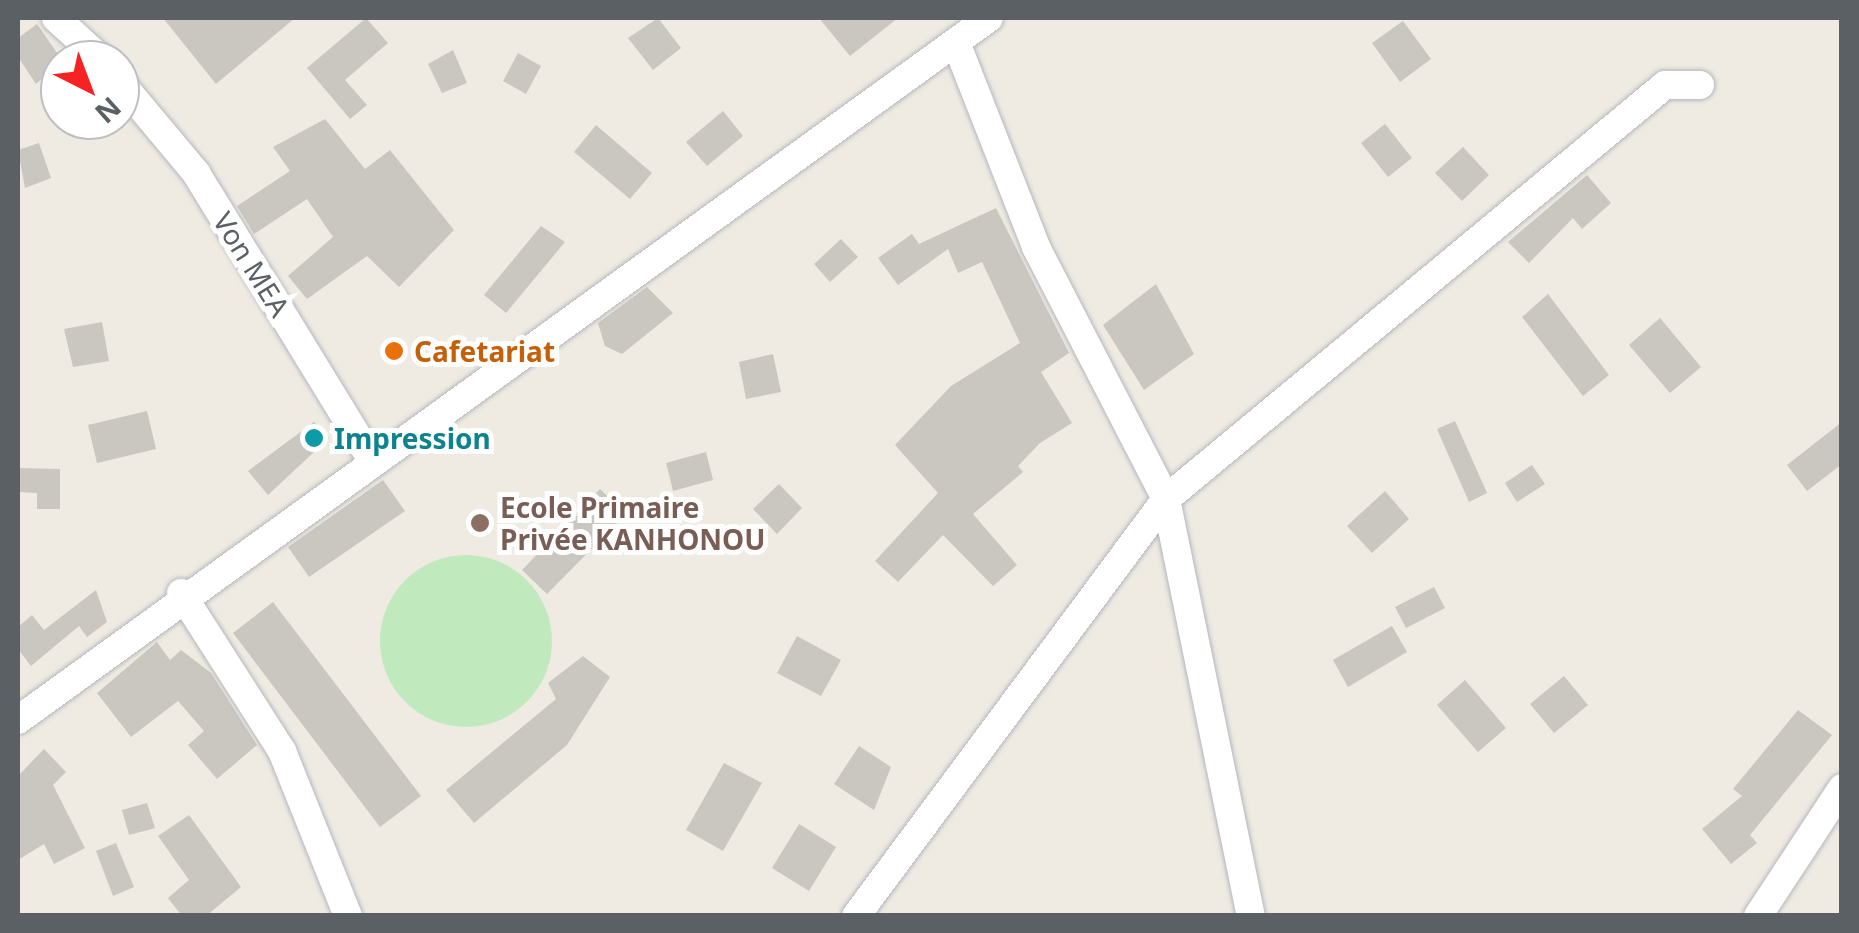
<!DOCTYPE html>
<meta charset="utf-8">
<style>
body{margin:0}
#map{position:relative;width:1859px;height:933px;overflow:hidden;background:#efebe3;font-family:"Noto Sans",sans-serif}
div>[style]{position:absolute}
.green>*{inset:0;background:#c1e9be}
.round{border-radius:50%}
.building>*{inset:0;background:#cac6c0}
.roads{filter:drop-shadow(0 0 2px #b4b7bb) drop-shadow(0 0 2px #b4b7bb)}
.street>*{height:28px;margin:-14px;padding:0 14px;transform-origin:14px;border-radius:14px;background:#fff}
.dots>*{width:28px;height:28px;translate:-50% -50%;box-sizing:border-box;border:5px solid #fff;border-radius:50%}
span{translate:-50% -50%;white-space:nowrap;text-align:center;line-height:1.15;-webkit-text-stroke:10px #fff;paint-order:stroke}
.street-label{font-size:28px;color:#5b6065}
.food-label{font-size:28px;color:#c56008;font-weight:700}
.left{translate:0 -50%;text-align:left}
.culture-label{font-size:28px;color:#0d838f;font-weight:700}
.education-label{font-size:28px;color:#785e54;font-weight:700}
.frame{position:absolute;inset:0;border:20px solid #5b6065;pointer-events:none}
.north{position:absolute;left:40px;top:40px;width:100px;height:100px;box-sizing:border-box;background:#fff;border:2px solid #bdbfc1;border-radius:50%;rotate:138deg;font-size:28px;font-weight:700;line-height:40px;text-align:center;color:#5b6065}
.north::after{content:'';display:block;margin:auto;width:35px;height:45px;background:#f62224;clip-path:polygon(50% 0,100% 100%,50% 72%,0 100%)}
</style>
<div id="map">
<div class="green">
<div class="round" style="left:380px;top:555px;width:172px;height:172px"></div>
</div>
<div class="building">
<div style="clip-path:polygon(163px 18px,295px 18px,216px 84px)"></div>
<div style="clip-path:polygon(366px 18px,388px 43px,345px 80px,367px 105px,350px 119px,307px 68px)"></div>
<div style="clip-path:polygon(658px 18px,681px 48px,653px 70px,628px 38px)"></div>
<div style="clip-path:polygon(819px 18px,898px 18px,850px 56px)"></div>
<div style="clip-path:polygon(1403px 21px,1431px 59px,1400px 82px,1372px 43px)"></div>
<div style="clip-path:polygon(37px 24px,62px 60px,36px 84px,18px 57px,18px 38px)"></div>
<div style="clip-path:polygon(453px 50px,467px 83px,442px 93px,428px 64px)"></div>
<div style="clip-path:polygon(518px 53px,541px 66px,526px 94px,503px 81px)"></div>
<div style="clip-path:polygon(723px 111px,743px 136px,707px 166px,686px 142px)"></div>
<div style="clip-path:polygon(325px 119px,365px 169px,390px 150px,454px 230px,399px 287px,367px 256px,307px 299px,288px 276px,333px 237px,307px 199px,254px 234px,237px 206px,290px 171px,273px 147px)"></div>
<div style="clip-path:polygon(1385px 124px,1412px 158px,1388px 177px,1361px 143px)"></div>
<div style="clip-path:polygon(596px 125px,652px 173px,630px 199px,574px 152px)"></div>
<div style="clip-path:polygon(39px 143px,51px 178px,25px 188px,18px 150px)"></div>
<div style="clip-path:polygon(1463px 147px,1489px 175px,1462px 201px,1435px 173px)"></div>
<div style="clip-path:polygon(1587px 175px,1611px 203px,1582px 229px,1573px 218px,1529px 263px,1508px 242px)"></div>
<div style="clip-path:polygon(996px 208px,1069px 353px,1041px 372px,1072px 423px,1040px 443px,1018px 466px,1023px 472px,973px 514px,1017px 565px,993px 586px,943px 535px,898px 582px,875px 561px,938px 493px,895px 445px,951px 386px,1020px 343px,982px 262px,958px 273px,948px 249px,898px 285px,878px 258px,912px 234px,919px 244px)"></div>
<div style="clip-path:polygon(541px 226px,565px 242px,506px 313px,484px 295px)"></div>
<div style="clip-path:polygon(841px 239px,858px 257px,830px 282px,814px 264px)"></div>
<div style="clip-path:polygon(1156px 284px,1194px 354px,1144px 390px,1103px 325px)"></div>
<div style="clip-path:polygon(647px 287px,673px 313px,622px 354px,605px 346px,598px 323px)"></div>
<div style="clip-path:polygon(1548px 294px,1609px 375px,1583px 396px,1522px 317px)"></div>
<div style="clip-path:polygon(1660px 318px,1701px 367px,1670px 393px,1629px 345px)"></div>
<div style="clip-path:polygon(102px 322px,109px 361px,73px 367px,64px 329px)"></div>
<div style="clip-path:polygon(773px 354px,781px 392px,746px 399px,739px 362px)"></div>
<div style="clip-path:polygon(147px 411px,156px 449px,97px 463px,88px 425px)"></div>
<div style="clip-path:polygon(1455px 421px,1487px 493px,1469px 502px,1437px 429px)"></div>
<div style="clip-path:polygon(314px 422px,329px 438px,268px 495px,248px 471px)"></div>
<div style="clip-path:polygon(1842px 422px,1842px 464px,1807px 491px,1787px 465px)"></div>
<div style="clip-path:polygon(706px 452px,713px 480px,673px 491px,666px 463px)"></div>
<div style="clip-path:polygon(1532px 465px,1545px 484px,1517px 502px,1505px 483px)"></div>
<div style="clip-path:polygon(18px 468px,60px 469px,60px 509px,37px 509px,37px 493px,18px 492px)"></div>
<div style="clip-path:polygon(383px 480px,405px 511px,309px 577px,288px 547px)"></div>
<div style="clip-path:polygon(779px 484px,802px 508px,777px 534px,753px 509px)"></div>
<div style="clip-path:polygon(600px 489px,626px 514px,547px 594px,522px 570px)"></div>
<div style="clip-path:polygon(1385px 491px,1409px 519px,1372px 553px,1347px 526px)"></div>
<div style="clip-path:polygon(1434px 587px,1445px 608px,1406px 628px,1395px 607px)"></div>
<div style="clip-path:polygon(96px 590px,107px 622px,87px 637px,79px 626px,31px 666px,18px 649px,18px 627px,32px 615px,44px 630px)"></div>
<div style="clip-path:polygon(273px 602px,421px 796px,380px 827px,233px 633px)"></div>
<div style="clip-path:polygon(1392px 626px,1407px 652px,1348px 687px,1333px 660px)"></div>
<div style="clip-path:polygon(797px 636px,841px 660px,821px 696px,777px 673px)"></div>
<div style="clip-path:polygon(157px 642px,170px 660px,181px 650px,211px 673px,257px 745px,217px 779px,188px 745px,204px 731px,178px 701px,131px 737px,97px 693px)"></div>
<div style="clip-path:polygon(583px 656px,610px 677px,567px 745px,474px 823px,446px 790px,556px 699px,548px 683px)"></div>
<div style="clip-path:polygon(1564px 676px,1588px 705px,1554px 733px,1530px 704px)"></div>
<div style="clip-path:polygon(1465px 680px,1506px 728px,1478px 752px,1437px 705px)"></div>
<div style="clip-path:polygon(1798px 710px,1832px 735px,1750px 835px,1757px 843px,1731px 864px,1702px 829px,1742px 796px,1733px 789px)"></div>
<div style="clip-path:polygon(859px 746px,891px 767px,874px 810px,834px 784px)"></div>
<div style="clip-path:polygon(44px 749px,66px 772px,53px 785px,85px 848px,54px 864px,44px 844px,18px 860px,18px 776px)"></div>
<div style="clip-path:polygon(724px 763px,762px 783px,723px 851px,686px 830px)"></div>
<div style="clip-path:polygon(147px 803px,155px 828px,129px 835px,122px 810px)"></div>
<div style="clip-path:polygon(189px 815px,241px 887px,206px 916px,182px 916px,168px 898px,189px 880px,158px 836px)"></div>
<div style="clip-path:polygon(799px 824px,836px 847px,809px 891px,772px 868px)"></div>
<div style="clip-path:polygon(116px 843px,134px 887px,113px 896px,96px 851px)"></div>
</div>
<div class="roads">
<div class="street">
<div style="left:56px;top:18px;width:62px;rotate:42.4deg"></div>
<div style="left:957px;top:45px;width:217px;rotate:68.6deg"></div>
<div style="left:1036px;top:247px;width:284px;rotate:62.7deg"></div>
<div style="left:1166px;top:499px;width:426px;rotate:78.5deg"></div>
<div style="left:120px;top:82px;width:119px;rotate:50.1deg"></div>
<div style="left:196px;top:173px;width:333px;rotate:58.5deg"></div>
<div style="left:181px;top:593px;width:188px;rotate:57.4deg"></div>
<div style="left:282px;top:751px;width:178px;rotate:68.2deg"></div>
<div style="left:18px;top:720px;width:1198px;rotate:-35.87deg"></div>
<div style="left:856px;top:916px;width:520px;rotate:-53.37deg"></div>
<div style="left:1166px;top:499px;width:648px;rotate:-39.68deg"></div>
<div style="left:1665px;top:85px;width:35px"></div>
<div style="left:1758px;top:916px;width:153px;rotate:-56.7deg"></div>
</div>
</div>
<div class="dots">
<div style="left:394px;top:351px;background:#e8710a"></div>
<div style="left:314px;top:438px;background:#0f9aa8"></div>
<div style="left:480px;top:523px;background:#8d6e63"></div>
</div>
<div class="street-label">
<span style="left:252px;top:264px;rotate:58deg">Von MEA</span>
</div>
<div class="food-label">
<span class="left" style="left:414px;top:351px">Cafetariat</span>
</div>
<div class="culture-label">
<span class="left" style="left:334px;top:438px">Impression</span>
</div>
<div class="education-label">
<span class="left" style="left:500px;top:523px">Ecole Primaire<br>Privée KANHONOU</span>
</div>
<div class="frame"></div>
<div class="north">N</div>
</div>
